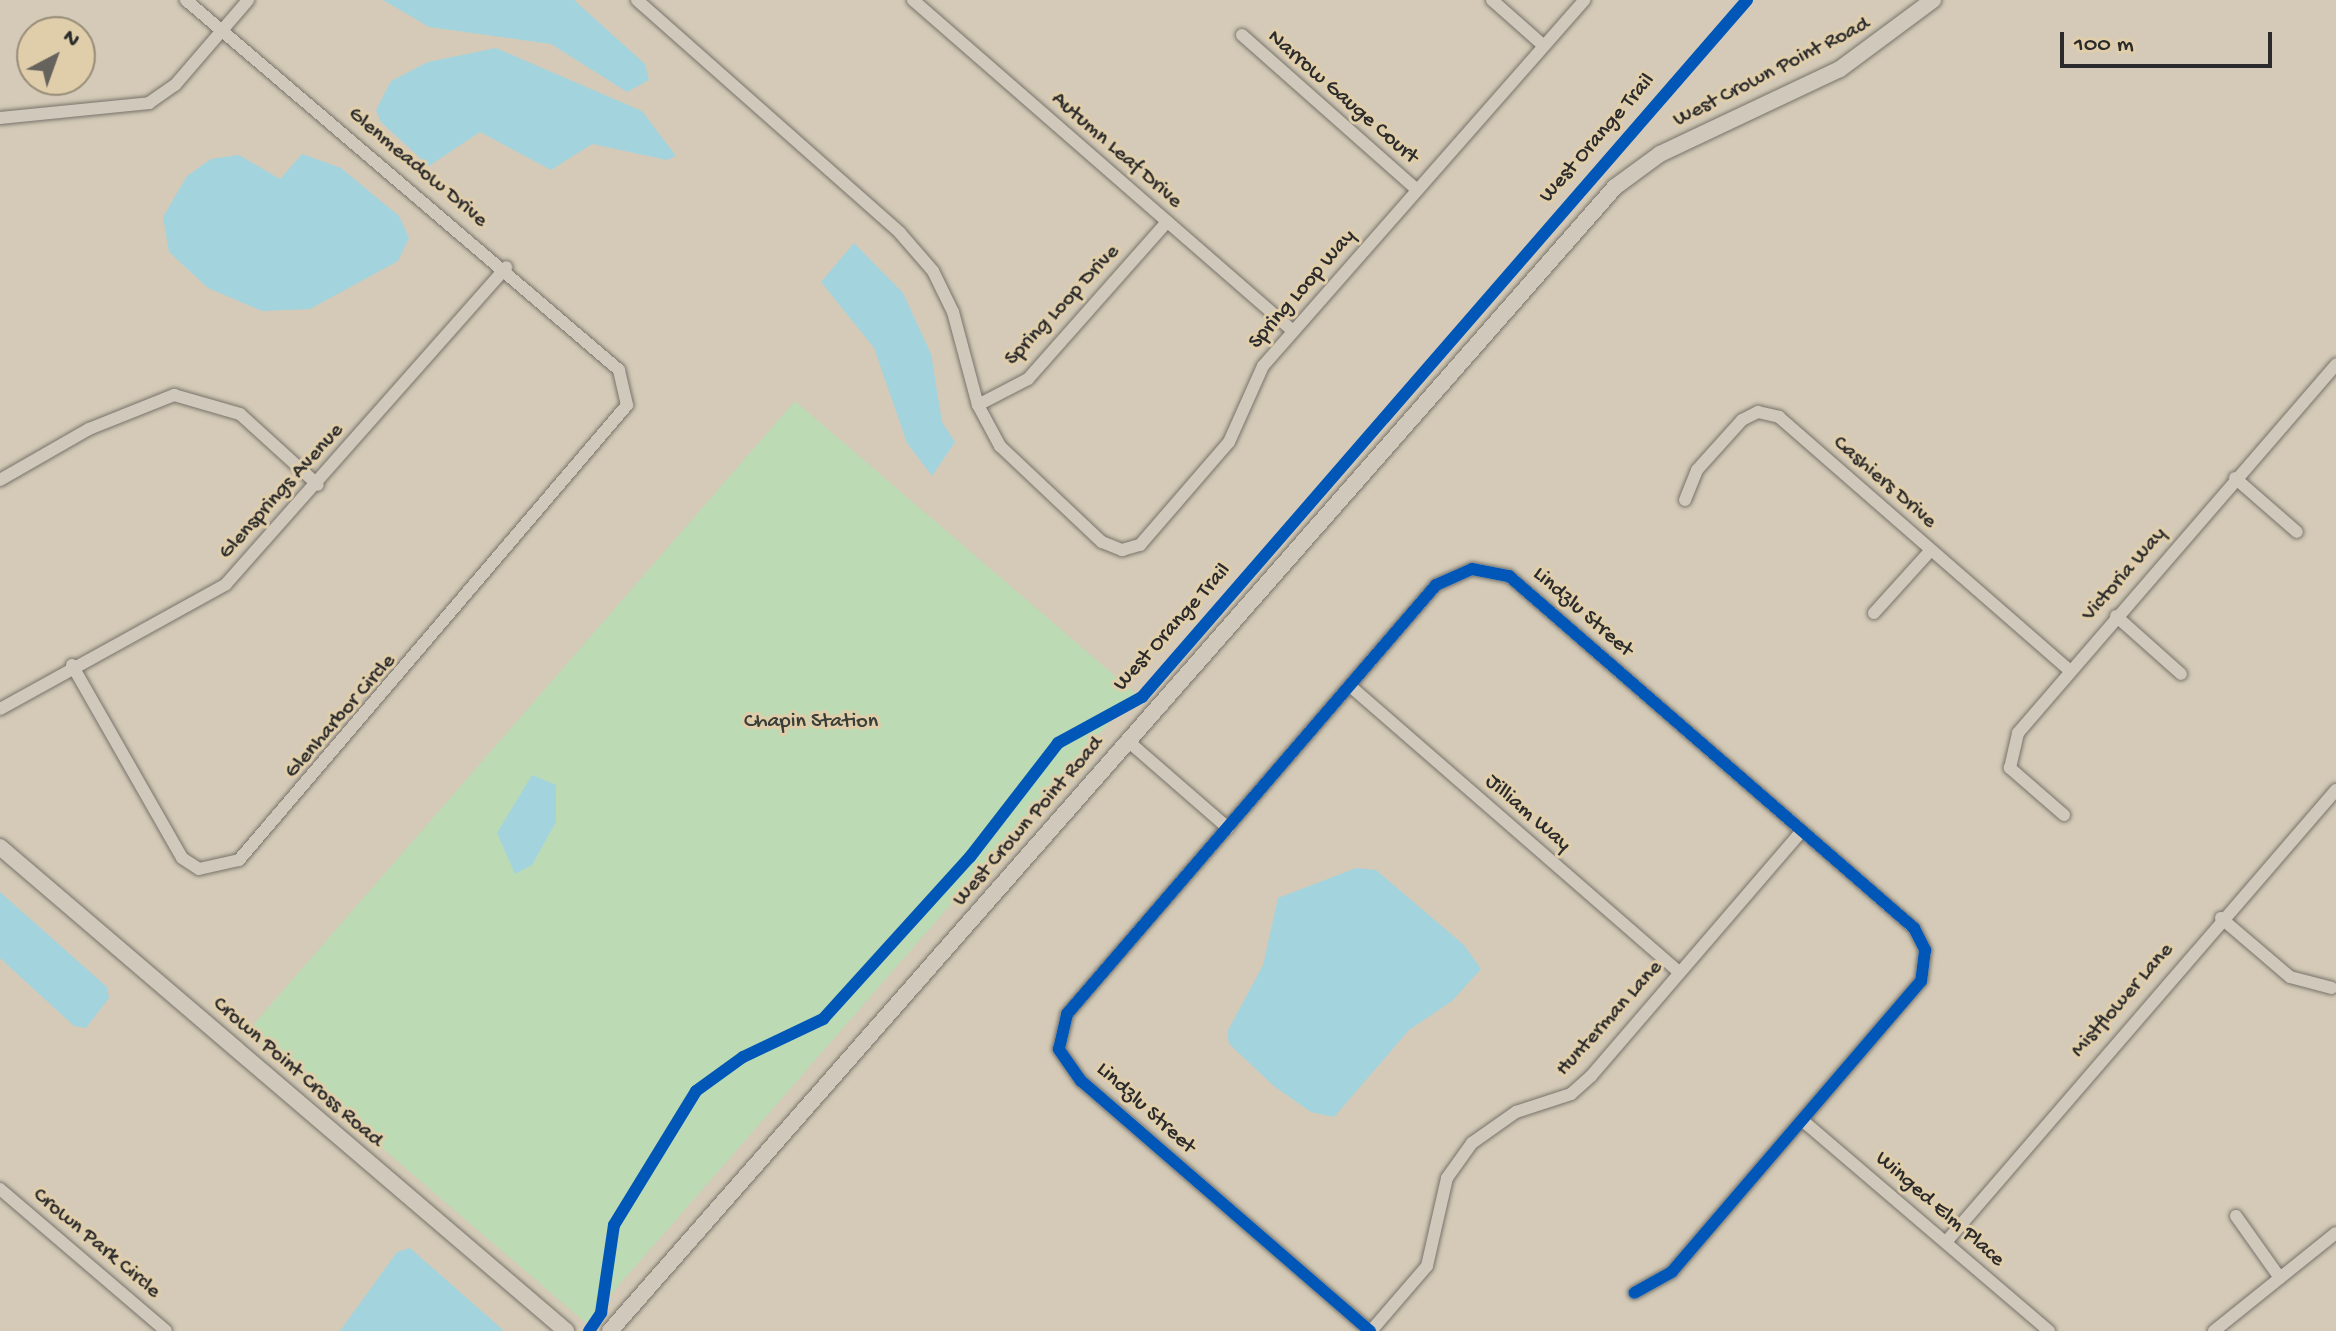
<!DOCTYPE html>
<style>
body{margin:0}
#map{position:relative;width:2336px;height:1331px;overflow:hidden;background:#d4cab7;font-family:"Gochi Hand",sans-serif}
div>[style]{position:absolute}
.green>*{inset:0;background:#bcdab3}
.water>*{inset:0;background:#a3d4de}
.roads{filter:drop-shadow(0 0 2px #77736a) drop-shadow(0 0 2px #77736a)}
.minor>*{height:12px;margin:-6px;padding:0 6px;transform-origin:6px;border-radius:6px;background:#d0c8bb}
.tertiary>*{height:16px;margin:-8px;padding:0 8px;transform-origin:8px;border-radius:8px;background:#d0c8bb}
.cycleway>*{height:12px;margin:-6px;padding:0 6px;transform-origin:6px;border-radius:6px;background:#0057b8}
span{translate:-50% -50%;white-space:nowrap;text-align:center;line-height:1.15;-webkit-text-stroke:6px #e0ceab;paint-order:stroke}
.street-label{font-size:22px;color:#2b2b2b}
.park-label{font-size:22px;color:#383e38}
.north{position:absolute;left:16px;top:16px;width:80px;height:80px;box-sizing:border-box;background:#e0ceab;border:2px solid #988d78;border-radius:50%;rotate:41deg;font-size:22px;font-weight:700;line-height:32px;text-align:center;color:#2b2b2b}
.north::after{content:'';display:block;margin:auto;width:28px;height:36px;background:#66635c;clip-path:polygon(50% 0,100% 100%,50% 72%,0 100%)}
.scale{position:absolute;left:2060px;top:32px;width:212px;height:36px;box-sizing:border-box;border:4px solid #2b2b2b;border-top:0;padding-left:10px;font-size:24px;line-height:28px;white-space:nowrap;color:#2b2b2b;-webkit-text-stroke:6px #e0ceab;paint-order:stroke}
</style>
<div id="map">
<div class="green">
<div style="clip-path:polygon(795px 401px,1135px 693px,586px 1323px,247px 1032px)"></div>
</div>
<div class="water">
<div style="clip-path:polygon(383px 0,574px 0,645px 64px,649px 80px,627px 92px,551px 44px,429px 27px)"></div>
<div style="clip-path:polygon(496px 48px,642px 111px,676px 156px,667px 160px,592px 144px,551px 170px,480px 132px,429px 166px,381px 122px,376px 110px,391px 81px,428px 62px)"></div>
<div style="clip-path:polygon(239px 155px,280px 179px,302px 154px,341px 168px,399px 216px,409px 238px,398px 261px,310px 309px,262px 311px,208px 288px,169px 252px,163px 217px,187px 176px,211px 159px)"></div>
<div style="clip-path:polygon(854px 243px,903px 293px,931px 354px,942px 422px,955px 442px,932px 476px,907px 443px,874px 348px,821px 282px)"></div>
<div style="clip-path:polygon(532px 775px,556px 785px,556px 822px,532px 865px,515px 874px,497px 833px)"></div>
<div style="clip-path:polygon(1356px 868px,1376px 870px,1464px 945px,1481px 969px,1452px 1001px,1409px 1030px,1334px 1117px,1311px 1112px,1275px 1087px,1229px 1044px,1227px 1032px,1263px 965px,1278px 898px)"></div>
<div style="clip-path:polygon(0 892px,107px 987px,109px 998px,86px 1028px,74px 1026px,0 958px)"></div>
<div style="clip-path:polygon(410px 1248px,502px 1329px,503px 1331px,340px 1331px,397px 1252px)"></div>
</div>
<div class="roads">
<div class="minor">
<div style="left:637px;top:0;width:351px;rotate:41.5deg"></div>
<div style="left:900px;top:233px;width:50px;rotate:49deg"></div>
<div style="left:933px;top:271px;width:46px;rotate:64deg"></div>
<div style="left:953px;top:312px;width:96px;rotate:75deg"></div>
<div style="left:978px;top:405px;width:47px;rotate:61.8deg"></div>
<div style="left:1000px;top:446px;width:140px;rotate:43.3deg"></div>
<div style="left:1102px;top:542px;width:22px;rotate:22deg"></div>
<div style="left:1122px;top:550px;width:19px;rotate:-16deg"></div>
<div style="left:1140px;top:545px;width:136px;rotate:-49.2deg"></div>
<div style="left:1229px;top:442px;width:83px;rotate:-65.9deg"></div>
<div style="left:1263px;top:366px;width:487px;rotate:-48.7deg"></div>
<div style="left:913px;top:0;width:504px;rotate:41.06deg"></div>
<div style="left:1492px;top:0;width:69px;rotate:41.5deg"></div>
<div style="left:1242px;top:35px;width:234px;rotate:41.5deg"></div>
<div style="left:0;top:118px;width:150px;rotate:-5.7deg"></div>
<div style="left:149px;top:103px;width:32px;rotate:-35deg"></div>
<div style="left:175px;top:85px;width:112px;rotate:-49.3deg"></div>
<div style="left:978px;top:405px;width:56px;rotate:-27.5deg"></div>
<div style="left:1028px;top:379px;width:210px;rotate:-48.5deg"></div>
<div style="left:2235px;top:478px;width:82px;rotate:41.1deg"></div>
<div style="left:0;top:480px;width:103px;rotate:-29.8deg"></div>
<div style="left:89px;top:429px;width:92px;rotate:-21.8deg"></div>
<div style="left:174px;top:395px;width:69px;rotate:16.1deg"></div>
<div style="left:240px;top:414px;width:105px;rotate:42.3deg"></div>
<div style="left:1685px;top:500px;width:32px;rotate:-68deg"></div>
<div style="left:1697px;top:470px;width:67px;rotate:-48deg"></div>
<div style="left:1742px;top:420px;width:18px;rotate:-27deg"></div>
<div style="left:1758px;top:412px;width:22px;rotate:13deg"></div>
<div style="left:1779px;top:417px;width:385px;rotate:41.1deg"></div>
<div style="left:1874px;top:613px;width:85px;rotate:-47.9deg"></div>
<div style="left:2116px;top:616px;width:87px;rotate:41.7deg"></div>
<div style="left:72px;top:665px;width:222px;rotate:60.3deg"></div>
<div style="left:182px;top:858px;width:20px;rotate:33deg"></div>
<div style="left:199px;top:869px;width:41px;rotate:-12.7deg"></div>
<div style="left:239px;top:860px;width:598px;rotate:-49.54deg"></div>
<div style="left:627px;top:405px;width:36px;rotate:-103deg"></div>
<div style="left:619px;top:370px;width:570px;rotate:-139.49deg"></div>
<div style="left:1350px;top:686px;width:436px;rotate:41deg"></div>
<div style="left:0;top:709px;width:258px;rotate:-28.9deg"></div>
<div style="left:226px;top:584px;width:423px;rotate:-48.5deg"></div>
<div style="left:1129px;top:742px;width:131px;rotate:41deg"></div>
<div style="left:2064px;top:815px;width:72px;rotate:-139deg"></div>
<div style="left:2010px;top:768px;width:36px;rotate:-77deg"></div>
<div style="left:2018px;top:733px;width:487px;rotate:-49.2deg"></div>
<div style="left:2221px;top:918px;width:91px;rotate:40.5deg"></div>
<div style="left:2290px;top:977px;width:43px;rotate:14.7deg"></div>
<div style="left:1802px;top:1120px;width:325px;rotate:40.5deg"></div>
<div style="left:0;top:1189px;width:218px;rotate:40.5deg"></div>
<div style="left:2236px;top:1216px;width:76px;rotate:54.6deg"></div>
<div style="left:1946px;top:1242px;width:597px;rotate:-49.21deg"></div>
<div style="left:1370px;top:1331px;width:382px;rotate:-139.1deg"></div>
<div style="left:1081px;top:1081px;width:39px;rotate:-125deg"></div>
<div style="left:1059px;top:1049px;width:36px;rotate:-77deg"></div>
<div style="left:1067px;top:1014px;width:566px;rotate:-49.3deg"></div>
<div style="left:1436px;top:585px;width:39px;rotate:-24deg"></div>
<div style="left:1472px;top:569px;width:38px;rotate:11deg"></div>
<div style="left:1509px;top:576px;width:537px;rotate:41deg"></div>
<div style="left:1914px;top:928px;width:25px;rotate:63deg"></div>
<div style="left:1925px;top:950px;width:31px;rotate:97deg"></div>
<div style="left:1921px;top:981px;width:383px;rotate:130.6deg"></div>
<div style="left:1672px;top:1272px;width:43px;rotate:151.1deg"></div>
<div style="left:1371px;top:1331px;width:86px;rotate:-49.3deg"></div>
<div style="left:1427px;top:1266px;width:90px;rotate:-77.2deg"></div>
<div style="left:1447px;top:1178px;width:43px;rotate:-54.5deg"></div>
<div style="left:1472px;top:1143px;width:54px;rotate:-35.2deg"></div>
<div style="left:1516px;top:1112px;width:58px;rotate:-18.1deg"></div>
<div style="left:1571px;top:1094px;width:27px;rotate:-42deg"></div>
<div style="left:1591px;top:1076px;width:323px;rotate:-49.3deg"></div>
<div style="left:2214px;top:1331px;width:156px;rotate:-38.8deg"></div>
</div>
<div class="tertiary">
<div style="left:0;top:847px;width:745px;rotate:40.53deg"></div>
<div style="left:610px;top:1331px;width:1523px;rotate:-48.7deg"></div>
<div style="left:1615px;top:187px;width:56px;rotate:-36.3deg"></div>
<div style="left:1660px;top:154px;width:199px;rotate:-25.3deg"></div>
<div style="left:1840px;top:69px;width:116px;rotate:-36.6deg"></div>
</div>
</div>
<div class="cycleway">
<div style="left:589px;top:1331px;width:22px;rotate:-56deg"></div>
<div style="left:601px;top:1313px;width:89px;rotate:-81.6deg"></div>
<div style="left:614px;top:1225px;width:157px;rotate:-58.5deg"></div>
<div style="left:696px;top:1091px;width:58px;rotate:-35.9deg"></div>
<div style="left:743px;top:1057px;width:89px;rotate:-25.4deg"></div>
<div style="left:823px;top:1019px;width:219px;rotate:-47.8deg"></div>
<div style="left:970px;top:857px;width:144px;rotate:-52.3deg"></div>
<div style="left:1058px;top:743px;width:96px;rotate:-28.7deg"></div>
<div style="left:1142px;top:697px;width:923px;rotate:-49.04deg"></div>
<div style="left:1370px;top:1331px;width:382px;rotate:-139.1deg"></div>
<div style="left:1081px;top:1081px;width:39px;rotate:-125deg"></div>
<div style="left:1059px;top:1049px;width:36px;rotate:-77deg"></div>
<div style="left:1067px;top:1014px;width:566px;rotate:-49.3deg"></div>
<div style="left:1436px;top:585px;width:39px;rotate:-24deg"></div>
<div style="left:1472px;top:569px;width:38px;rotate:11deg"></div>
<div style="left:1509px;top:576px;width:537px;rotate:41deg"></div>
<div style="left:1914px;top:928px;width:25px;rotate:63deg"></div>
<div style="left:1925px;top:950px;width:31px;rotate:97deg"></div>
<div style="left:1921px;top:981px;width:383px;rotate:130.6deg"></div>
<div style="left:1672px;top:1272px;width:43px;rotate:151.1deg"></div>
</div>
<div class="street-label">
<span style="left:1772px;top:73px;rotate:-27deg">West Crown Point Road</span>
<span style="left:1342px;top:98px;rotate:41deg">Narrow Gauge Court</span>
<span style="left:1598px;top:139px;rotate:-49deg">West Orange Trail</span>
<span style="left:1116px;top:151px;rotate:41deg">Autumn Leaf Drive</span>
<span style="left:417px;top:168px;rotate:40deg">Glenmeadow Drive</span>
<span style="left:1303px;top:290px;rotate:-49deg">Spring Loop Way</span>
<span style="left:1063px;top:306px;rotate:-47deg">Spring Loop Drive</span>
<span style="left:1884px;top:483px;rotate:41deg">Cashiers Drive</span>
<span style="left:282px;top:492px;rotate:-48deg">Glensprings Avenue</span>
<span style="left:2125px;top:575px;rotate:-49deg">Victoria Way</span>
<span style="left:1582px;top:613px;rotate:41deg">Lindzlu Street</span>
<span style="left:1173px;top:628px;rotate:-48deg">West Orange Trail</span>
<span style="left:341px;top:717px;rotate:-49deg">Glenharbor Circle</span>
<span style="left:1527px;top:814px;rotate:41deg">Jilliam Way</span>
<span style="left:1029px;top:822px;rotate:-49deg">West Crown Point Road</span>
<span style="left:2123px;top:1001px;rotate:-49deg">Mistflower Lane</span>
<span style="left:1610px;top:1019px;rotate:-48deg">Hunterman Lane</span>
<span style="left:297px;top:1073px;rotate:41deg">Crown Point Cross Road</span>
<span style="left:1145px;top:1109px;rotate:42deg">Lindzlu Street</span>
<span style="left:1939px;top:1210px;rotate:41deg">Winged Elm Place</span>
<span style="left:96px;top:1244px;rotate:40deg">Crown Park Circle</span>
</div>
<div class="park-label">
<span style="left:811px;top:723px">Chapin Station</span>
</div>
<div class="north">N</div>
<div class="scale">100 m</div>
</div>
